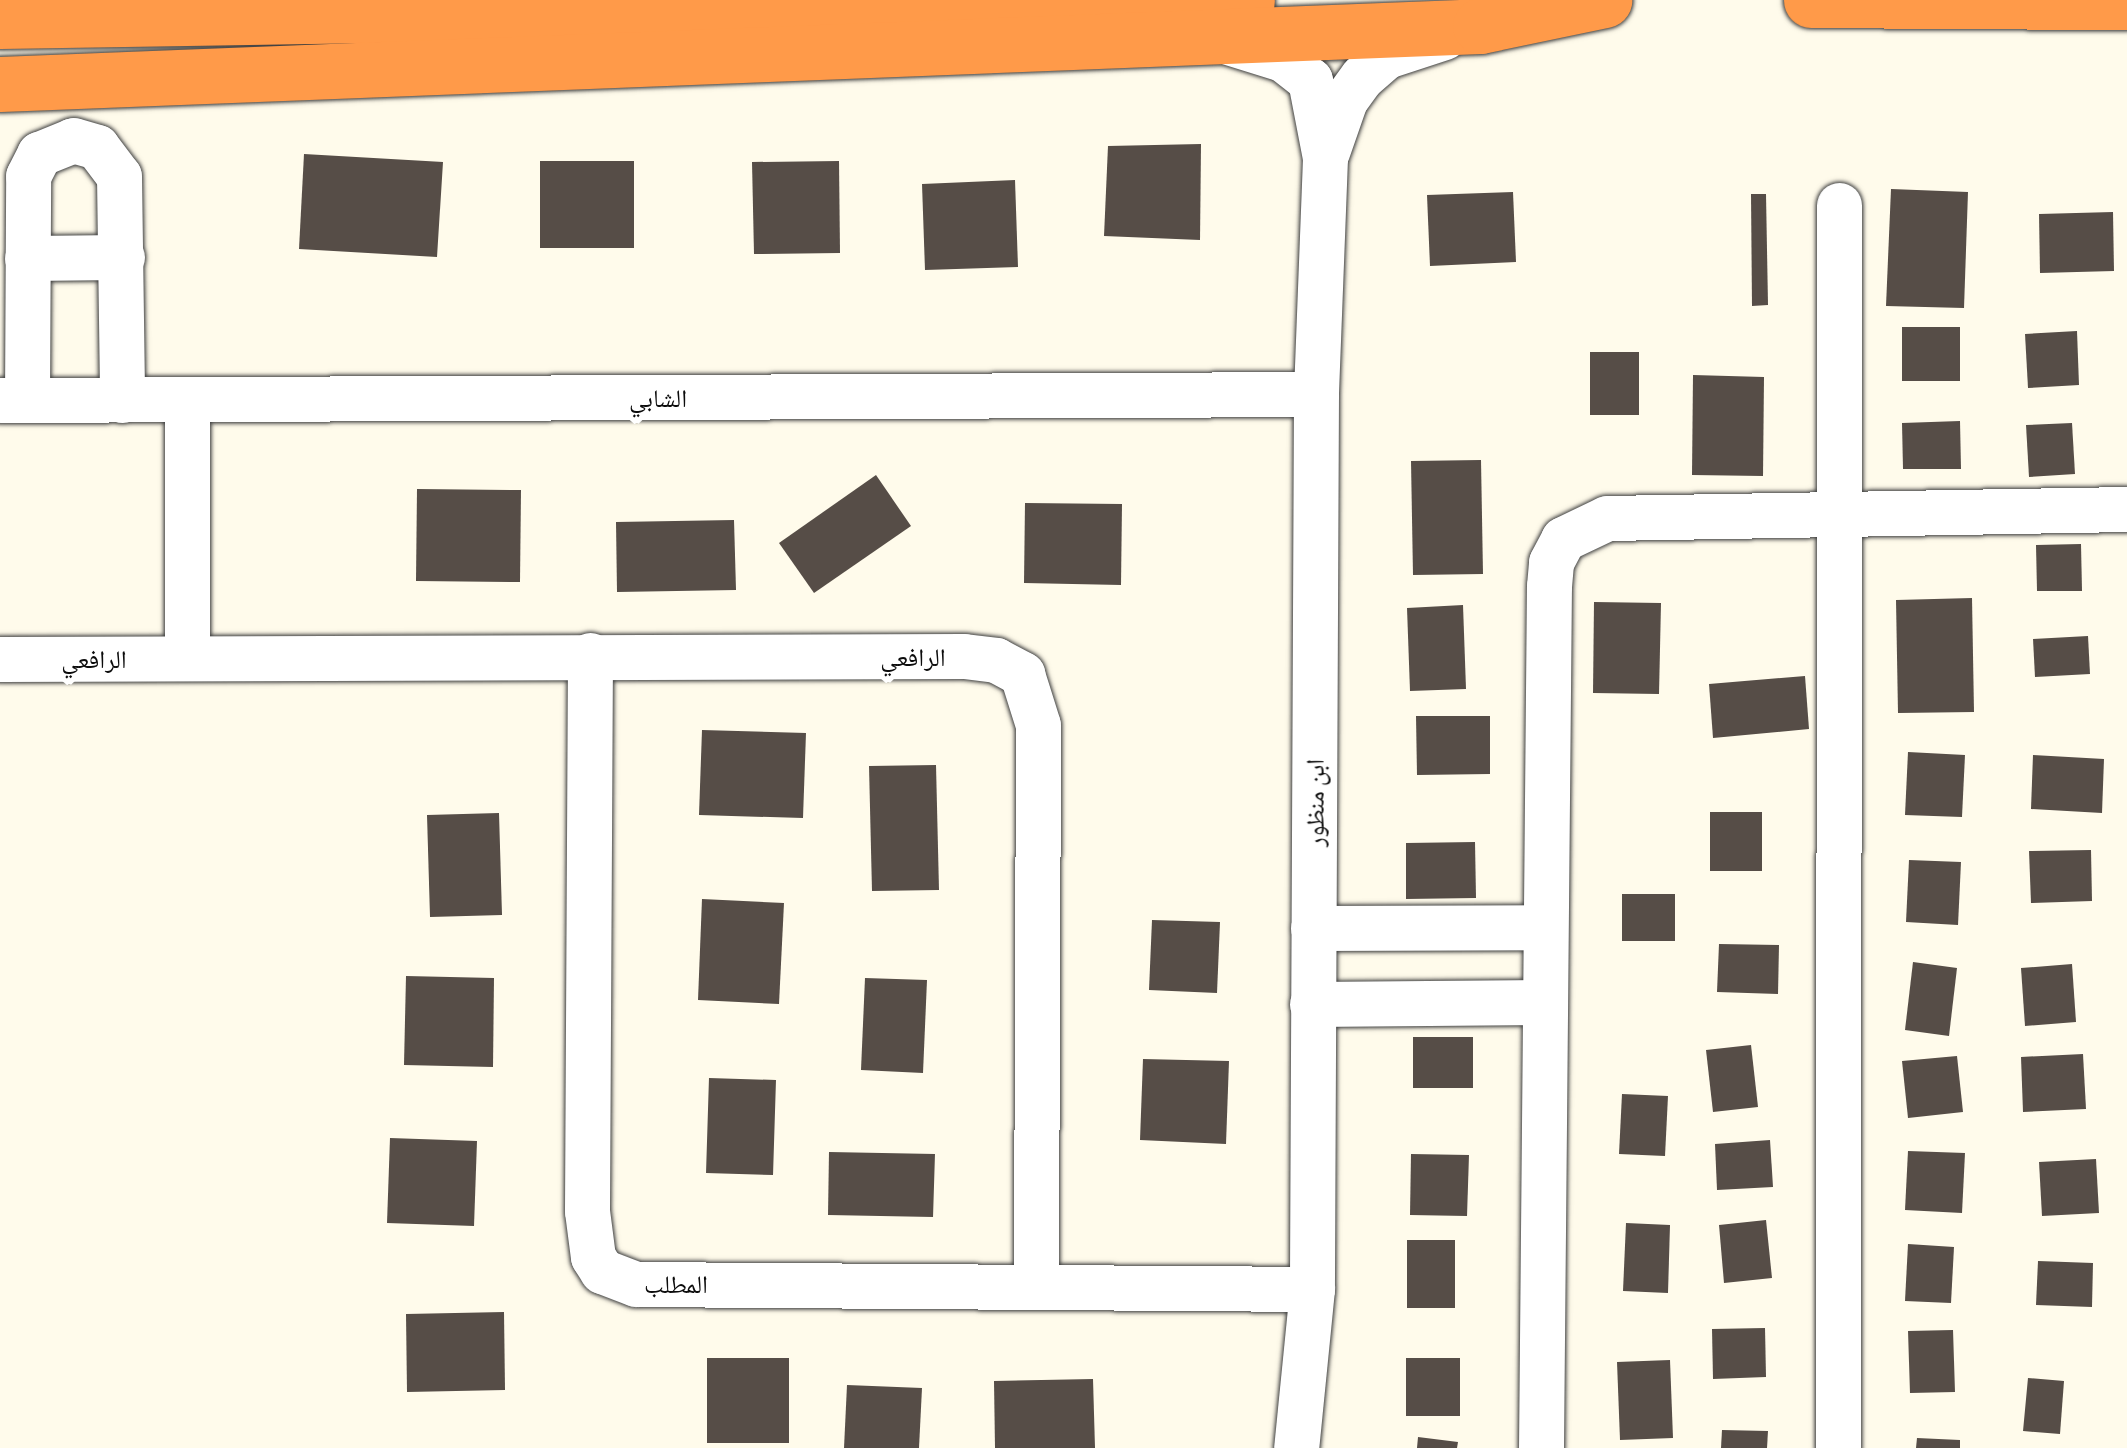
<!DOCTYPE html>
<meta charset="utf-8">
<style>
body{margin:0}
#map{position:relative;width:2127px;height:1448px;overflow:hidden;background:#fffbeb;font-family:Literata,"Noto Naskh Arabic",serif}
div>[style]{position:absolute}
.building>*{inset:0;background:#564d47}
.roads{filter:drop-shadow(0 0 2px #3f3f3f) drop-shadow(0 0 2px #3f3f3f)}
.minor>*{height:45px;margin:-22.5px;padding:0 22.5px;transform-origin:22.5px;border-radius:22.5px;background:#fff}
.highway>*{height:55px;margin:-27.5px;padding:0 27.5px;transform-origin:27.5px;border-radius:27.5px;background:#ff9a49}
span{translate:-50% -50%;white-space:nowrap;text-align:center;line-height:1.15;-webkit-text-stroke:10px #fff;paint-order:stroke}
.street-label{font-size:25px;color:#0c0c0c}
</style>
<div id="map">
<div class="building">
<div style="clip-path:polygon(1201px 144px,1200px 240px,1104px 236px,1108px 146px)"></div>
<div style="clip-path:polygon(304px 154px,443px 162px,437px 257px,299px 249px)"></div>
<div style="clip-path:polygon(540px 161px,634px 161px,634px 248px,540px 248px)"></div>
<div style="clip-path:polygon(839px 161px,840px 253px,754px 254px,752px 162px)"></div>
<div style="clip-path:polygon(1015px 180px,1018px 267px,925px 270px,922px 184px)"></div>
<div style="clip-path:polygon(1891px 189px,1968px 192px,1964px 308px,1886px 306px)"></div>
<div style="clip-path:polygon(1513px 192px,1516px 262px,1430px 266px,1427px 195px)"></div>
<div style="clip-path:polygon(1751px 194px,1766px 194px,1768px 305px,1752px 306px)"></div>
<div style="clip-path:polygon(2113px 212px,2114px 271px,2040px 273px,2039px 214px)"></div>
<div style="clip-path:polygon(1902px 327px,1960px 327px,1960px 381px,1902px 381px)"></div>
<div style="clip-path:polygon(2077px 331px,2079px 385px,2028px 388px,2025px 334px)"></div>
<div style="clip-path:polygon(1590px 352px,1639px 352px,1639px 415px,1590px 415px)"></div>
<div style="clip-path:polygon(1693px 375px,1764px 377px,1763px 476px,1692px 475px)"></div>
<div style="clip-path:polygon(1960px 421px,1961px 469px,1903px 469px,1902px 423px)"></div>
<div style="clip-path:polygon(2072px 423px,2075px 474px,2029px 477px,2026px 425px)"></div>
<div style="clip-path:polygon(1481px 460px,1483px 574px,1413px 575px,1411px 461px)"></div>
<div style="clip-path:polygon(876px 475px,911px 526px,814px 593px,779px 543px)"></div>
<div style="clip-path:polygon(417px 489px,521px 490px,520px 582px,416px 581px)"></div>
<div style="clip-path:polygon(1025px 503px,1122px 504px,1121px 585px,1024px 583px)"></div>
<div style="clip-path:polygon(734px 520px,736px 590px,617px 592px,616px 522px)"></div>
<div style="clip-path:polygon(2081px 544px,2082px 591px,2037px 591px,2036px 545px)"></div>
<div style="clip-path:polygon(1972px 598px,1974px 712px,1898px 713px,1896px 600px)"></div>
<div style="clip-path:polygon(1594px 602px,1661px 603px,1659px 694px,1593px 693px)"></div>
<div style="clip-path:polygon(1463px 605px,1466px 689px,1410px 691px,1407px 608px)"></div>
<div style="clip-path:polygon(2088px 636px,2090px 674px,2035px 677px,2033px 639px)"></div>
<div style="clip-path:polygon(1805px 676px,1809px 729px,1713px 738px,1709px 684px)"></div>
<div style="clip-path:polygon(1416px 716px,1490px 716px,1490px 774px,1417px 775px)"></div>
<div style="clip-path:polygon(702px 730px,806px 733px,803px 818px,699px 815px)"></div>
<div style="clip-path:polygon(1908px 752px,1965px 755px,1962px 817px,1905px 815px)"></div>
<div style="clip-path:polygon(2033px 755px,2104px 759px,2102px 813px,2031px 809px)"></div>
<div style="clip-path:polygon(936px 765px,939px 890px,872px 891px,869px 766px)"></div>
<div style="clip-path:polygon(1710px 812px,1762px 812px,1762px 871px,1710px 871px)"></div>
<div style="clip-path:polygon(499px 813px,502px 915px,430px 917px,427px 815px)"></div>
<div style="clip-path:polygon(1475px 842px,1476px 898px,1406px 899px,1406px 843px)"></div>
<div style="clip-path:polygon(2091px 850px,2092px 901px,2031px 903px,2029px 851px)"></div>
<div style="clip-path:polygon(1909px 860px,1961px 862px,1958px 925px,1906px 922px)"></div>
<div style="clip-path:polygon(1622px 894px,1675px 894px,1675px 941px,1622px 941px)"></div>
<div style="clip-path:polygon(702px 899px,784px 903px,779px 1004px,698px 1000px)"></div>
<div style="clip-path:polygon(1152px 920px,1220px 922px,1217px 993px,1149px 990px)"></div>
<div style="clip-path:polygon(1719px 944px,1779px 945px,1778px 994px,1717px 992px)"></div>
<div style="clip-path:polygon(1913px 962px,1957px 968px,1949px 1036px,1905px 1030px)"></div>
<div style="clip-path:polygon(2072px 964px,2076px 1022px,2025px 1026px,2021px 968px)"></div>
<div style="clip-path:polygon(406px 976px,494px 978px,493px 1067px,404px 1065px)"></div>
<div style="clip-path:polygon(865px 978px,927px 980px,923px 1073px,861px 1070px)"></div>
<div style="clip-path:polygon(1413px 1037px,1473px 1037px,1473px 1088px,1413px 1088px)"></div>
<div style="clip-path:polygon(1751px 1045px,1758px 1107px,1713px 1112px,1706px 1050px)"></div>
<div style="clip-path:polygon(2083px 1054px,2086px 1109px,2023px 1112px,2021px 1057px)"></div>
<div style="clip-path:polygon(1957px 1056px,1963px 1112px,1908px 1118px,1902px 1061px)"></div>
<div style="clip-path:polygon(1143px 1059px,1229px 1061px,1226px 1144px,1140px 1140px)"></div>
<div style="clip-path:polygon(709px 1078px,776px 1080px,773px 1175px,706px 1173px)"></div>
<div style="clip-path:polygon(1622px 1094px,1668px 1096px,1665px 1156px,1619px 1154px)"></div>
<div style="clip-path:polygon(390px 1138px,477px 1141px,474px 1226px,387px 1223px)"></div>
<div style="clip-path:polygon(1770px 1140px,1773px 1187px,1717px 1190px,1715px 1144px)"></div>
<div style="clip-path:polygon(1908px 1151px,1965px 1153px,1962px 1213px,1905px 1210px)"></div>
<div style="clip-path:polygon(829px 1152px,935px 1154px,933px 1217px,828px 1215px)"></div>
<div style="clip-path:polygon(1411px 1154px,1469px 1155px,1467px 1216px,1410px 1215px)"></div>
<div style="clip-path:polygon(2096px 1159px,2099px 1213px,2042px 1216px,2039px 1162px)"></div>
<div style="clip-path:polygon(1766px 1220px,1772px 1278px,1724px 1283px,1719px 1225px)"></div>
<div style="clip-path:polygon(1626px 1223px,1670px 1225px,1668px 1293px,1623px 1291px)"></div>
<div style="clip-path:polygon(1407px 1240px,1455px 1240px,1455px 1308px,1407px 1308px)"></div>
<div style="clip-path:polygon(1908px 1244px,1954px 1247px,1951px 1303px,1905px 1301px)"></div>
<div style="clip-path:polygon(2038px 1261px,2093px 1263px,2092px 1307px,2036px 1305px)"></div>
<div style="clip-path:polygon(504px 1312px,505px 1390px,407px 1392px,406px 1314px)"></div>
<div style="clip-path:polygon(1765px 1328px,1766px 1377px,1713px 1379px,1712px 1329px)"></div>
<div style="clip-path:polygon(1953px 1330px,1955px 1392px,1910px 1393px,1908px 1331px)"></div>
<div style="clip-path:polygon(707px 1358px,789px 1358px,789px 1443px,707px 1443px)"></div>
<div style="clip-path:polygon(1406px 1358px,1460px 1358px,1460px 1416px,1406px 1416px)"></div>
<div style="clip-path:polygon(1670px 1360px,1673px 1438px,1620px 1440px,1617px 1362px)"></div>
<div style="clip-path:polygon(2028px 1378px,2064px 1381px,2060px 1434px,2023px 1431px)"></div>
<div style="clip-path:polygon(1093px 1379px,1095px 1448px,995px 1448px,994px 1381px)"></div>
<div style="clip-path:polygon(847px 1385px,922px 1388px,919px 1448px,844px 1448px)"></div>
<div style="clip-path:polygon(1722px 1430px,1768px 1431px,1767px 1448px,1721px 1448px)"></div>
<div style="clip-path:polygon(1418px 1437px,1458px 1442px,1457px 1448px,1417px 1448px)"></div>
<div style="clip-path:polygon(1917px 1438px,1960px 1440px,1960px 1448px,1916px 1448px)"></div>
</div>
<div class="roads">
<div class="minor">
<div style="left:1228px;top:42px;width:58px;rotate:17.2deg"></div>
<div style="left:1283px;top:59px;width:34px;rotate:38deg"></div>
<div style="left:1310px;top:80px;width:79px;rotate:79.1deg"></div>
<div style="left:1325px;top:158px;width:236px;rotate:92.2deg"></div>
<div style="left:1316px;top:394px;width:895px;rotate:90.26deg"></div>
<div style="left:1312px;top:1289px;width:160px;rotate:95.7deg"></div>
<div style="left:1327px;top:152px;width:55px;rotate:-70.9deg"></div>
<div style="left:1345px;top:100px;width:29px;rotate:-54deg"></div>
<div style="left:1362px;top:77px;width:32px;rotate:-41deg"></div>
<div style="left:1386px;top:56px;width:61px;rotate:-18.1deg"></div>
<div style="left:27px;top:258px;width:95px;rotate:-0.6deg"></div>
<div style="left:0;top:400px;width:1316px;rotate:-0.26deg"></div>
<div style="left:27px;top:400px;width:224px;rotate:-89.7deg"></div>
<div style="left:28px;top:176px;width:25px;rotate:-63deg"></div>
<div style="left:39px;top:154px;width:37px;rotate:-22deg"></div>
<div style="left:73px;top:140px;width:25px;rotate:16deg"></div>
<div style="left:97px;top:147px;width:36px;rotate:53deg"></div>
<div style="left:119px;top:176px;width:224px;rotate:89.2deg"></div>
<div style="left:187px;top:400px;width:257px;rotate:90deg"></div>
<div style="left:590px;top:655px;width:556px;rotate:90.31deg"></div>
<div style="left:587px;top:1211px;width:46px;rotate:82.6deg"></div>
<div style="left:593px;top:1257px;width:17px;rotate:57deg"></div>
<div style="left:602px;top:1271px;width:36px;rotate:21deg"></div>
<div style="left:636px;top:1284px;width:676px;rotate:0.42deg"></div>
<div style="left:0;top:659px;width:964px;rotate:-0.18deg"></div>
<div style="left:964px;top:656px;width:32px;rotate:7deg"></div>
<div style="left:996px;top:660px;width:30px;rotate:28deg"></div>
<div style="left:1022px;top:674px;width:53px;rotate:72.6deg"></div>
<div style="left:1038px;top:725px;width:558px;rotate:90.21deg"></div>
<div style="left:1313px;top:928px;width:232px;rotate:-0.2deg"></div>
<div style="left:1312px;top:1004px;width:232px;rotate:-0.5deg"></div>
<div style="left:1541px;top:1448px;width:862px;rotate:-89.47deg"></div>
<div style="left:1549px;top:586px;width:24px;rotate:-85deg"></div>
<div style="left:1551px;top:562px;width:26px;rotate:-62deg"></div>
<div style="left:1563px;top:539px;width:49px;rotate:-25.5deg"></div>
<div style="left:1607px;top:518px;width:520px;rotate:-0.99deg"></div>
<div style="left:1838px;top:1448px;width:1243px;rotate:-89.95deg"></div>
</div>
<div class="highway">
<div style="left:1811px;top:0;width:316px;rotate:0.4deg"></div>
<div style="left:0;top:21px;width:1247px;rotate:-0.92deg"></div>
<div style="left:0;top:84px;width:1481px;rotate:-2.24deg"></div>
<div style="left:1480px;top:26px;width:127px;rotate:-11.8deg"></div>
</div>
</div>
<div class="street-label">
<span style="left:658px;top:397px">الشابي</span>
<span style="left:913px;top:656px">الرافعي</span>
<span style="left:94px;top:658px">الرافعي</span>
<span style="left:1314px;top:803px;rotate:-90deg">ابن منظور</span>
<span style="left:676px;top:1283px">المطلب</span>
</div>
</div>
